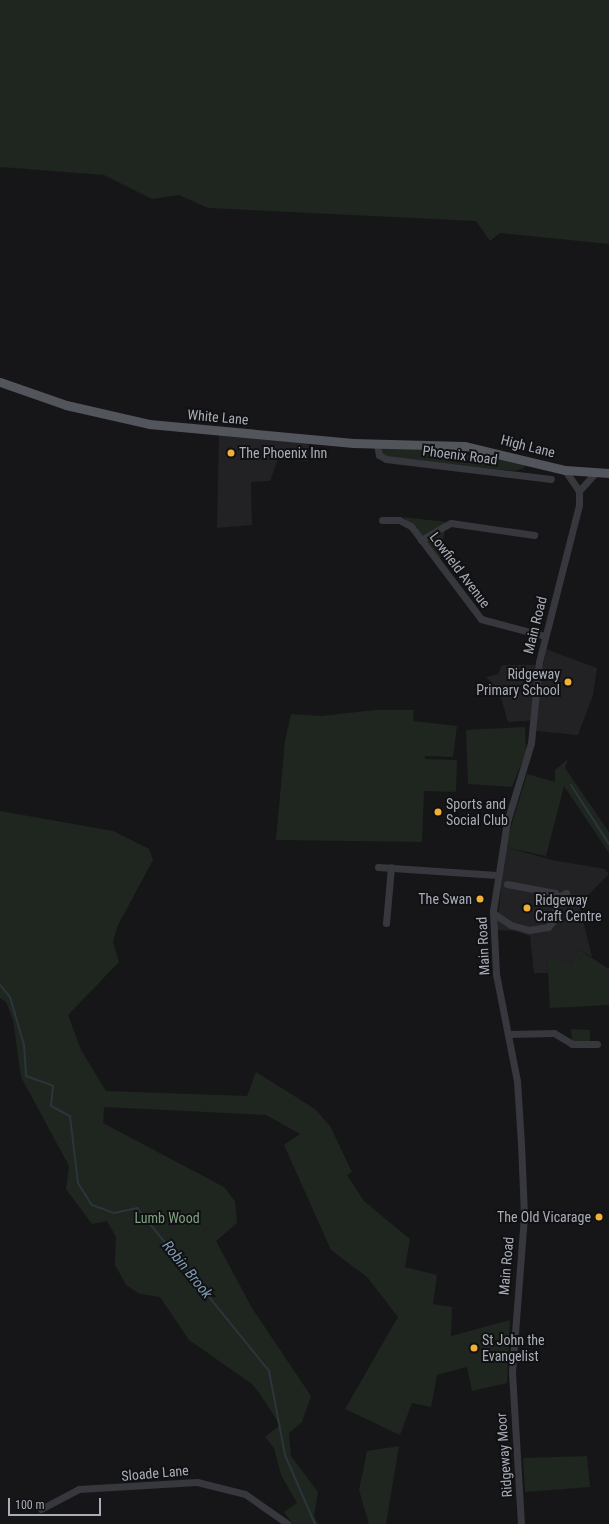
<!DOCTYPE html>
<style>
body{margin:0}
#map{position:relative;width:609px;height:1524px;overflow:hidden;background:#161618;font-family:"Roboto Condensed",sans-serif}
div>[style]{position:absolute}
.built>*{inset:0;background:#222225}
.green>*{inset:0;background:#1e261f}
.stream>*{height:2px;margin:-1px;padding:0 1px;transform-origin:1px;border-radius:1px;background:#2c353c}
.minor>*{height:7px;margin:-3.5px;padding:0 3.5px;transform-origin:3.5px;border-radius:3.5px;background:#37383d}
.major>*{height:9px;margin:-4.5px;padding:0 4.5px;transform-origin:4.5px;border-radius:4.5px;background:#53555c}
.dots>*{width:11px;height:11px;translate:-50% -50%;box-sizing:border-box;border:2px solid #111113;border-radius:50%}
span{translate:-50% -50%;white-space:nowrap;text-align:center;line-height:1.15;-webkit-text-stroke:4px #111113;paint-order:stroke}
.street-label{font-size:14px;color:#a8adb8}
.poi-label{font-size:14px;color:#a8adb8}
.left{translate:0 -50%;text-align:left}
.right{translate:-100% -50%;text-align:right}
.park-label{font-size:14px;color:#7fa381}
.water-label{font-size:15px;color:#7f9bb3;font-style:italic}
.scale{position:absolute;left:8px;top:1498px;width:93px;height:18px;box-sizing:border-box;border:2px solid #a8adb8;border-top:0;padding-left:5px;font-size:12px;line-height:14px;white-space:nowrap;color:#a8adb8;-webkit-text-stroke:3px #111113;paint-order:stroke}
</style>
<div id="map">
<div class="built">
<div style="clip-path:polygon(219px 435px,309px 443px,308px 461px,278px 459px,270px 481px,251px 482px,252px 525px,217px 528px)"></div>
<div style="clip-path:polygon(546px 649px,597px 668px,593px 695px,578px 735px,536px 731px,537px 720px,508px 722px,499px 691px,486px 677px,498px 674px,502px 665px,543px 665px)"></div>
<div style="clip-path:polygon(505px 847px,552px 860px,605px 869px,609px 874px,579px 904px,592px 957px,578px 949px,571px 965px,547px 957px,548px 973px,534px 973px,530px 936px,515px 931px,497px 930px)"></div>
</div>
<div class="green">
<div style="clip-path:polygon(0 0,609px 0,609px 244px,500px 233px,490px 241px,476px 221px,208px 208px,179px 195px,152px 199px,104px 175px,0 167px)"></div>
<div style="clip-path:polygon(382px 448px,452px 451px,526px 462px,524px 468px,515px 471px,386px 457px,380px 451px)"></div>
<div style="clip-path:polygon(403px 517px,446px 522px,440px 561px,406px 520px)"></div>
<div style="clip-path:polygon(376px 710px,414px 710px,413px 721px,457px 726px,453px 757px,425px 756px,425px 759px,457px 760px,456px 792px,424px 791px,422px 842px,276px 840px,285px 741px,291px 714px,321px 716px)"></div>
<div style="clip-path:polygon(525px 727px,526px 752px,512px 787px,468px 784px,466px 730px)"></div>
<div style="clip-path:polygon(568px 759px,565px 768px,609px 832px,609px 853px,564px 786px,546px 856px,505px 847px,527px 774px,555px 782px,555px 770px)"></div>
<div style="clip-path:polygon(0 811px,113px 831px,149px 849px,153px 860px,117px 927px,113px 942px,119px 962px,68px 1015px,81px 1050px,106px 1091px,247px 1096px,256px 1072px,315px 1109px,330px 1126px,352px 1172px,347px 1175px,364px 1201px,410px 1239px,405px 1267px,437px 1275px,433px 1304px,452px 1307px,451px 1336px,510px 1320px,507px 1383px,472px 1391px,467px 1367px,437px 1375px,431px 1407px,412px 1403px,400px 1435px,345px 1409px,398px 1317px,367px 1277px,331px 1250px,284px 1145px,300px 1134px,266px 1115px,104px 1107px,103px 1123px,224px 1187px,235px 1201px,237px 1223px,216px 1241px,252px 1308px,311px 1396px,302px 1422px,289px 1433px,291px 1456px,318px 1492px,314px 1516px,318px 1524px,293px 1524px,284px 1512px,297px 1503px,281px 1475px,274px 1448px,265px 1437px,280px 1425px,260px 1394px,252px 1384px,189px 1340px,160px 1297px,140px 1294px,126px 1285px,115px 1265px,116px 1237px,107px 1221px,92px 1224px,66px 1189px,69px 1166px,21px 1077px,13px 1020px,6px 1002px,0 998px)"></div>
<div style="clip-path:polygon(578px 949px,609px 969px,609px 1005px,550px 1008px,547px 956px,571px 965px)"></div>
<div style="clip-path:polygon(571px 1029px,590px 1030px,590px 1042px,572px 1041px)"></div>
<div style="clip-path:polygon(399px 1446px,386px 1524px,369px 1524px,359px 1490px,367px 1451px)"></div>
<div style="clip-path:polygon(587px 1456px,590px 1487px,525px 1492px,523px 1458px)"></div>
</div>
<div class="stream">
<div style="left:571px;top:785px;width:70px;rotate:57.2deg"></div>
<div style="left:0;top:985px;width:16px;rotate:50deg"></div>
<div style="left:10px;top:997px;width:50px;rotate:73.7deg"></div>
<div style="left:24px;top:1045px;width:31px;rotate:86deg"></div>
<div style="left:26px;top:1076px;width:29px;rotate:20deg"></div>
<div style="left:53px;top:1086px;width:20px;rotate:96deg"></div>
<div style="left:51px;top:1106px;width:21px;rotate:28deg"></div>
<div style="left:70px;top:1116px;width:67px;rotate:83.2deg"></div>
<div style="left:78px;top:1183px;width:26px;rotate:58deg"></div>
<div style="left:92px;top:1205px;width:23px;rotate:20deg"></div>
<div style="left:114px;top:1213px;width:24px;rotate:-12deg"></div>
<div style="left:137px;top:1208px;width:210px;rotate:51deg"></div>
<div style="left:269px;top:1371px;width:86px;rotate:79.2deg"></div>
<div style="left:285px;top:1455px;width:75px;rotate:66.5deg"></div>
</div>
<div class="minor">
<div style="left:377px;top:444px;width:11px;rotate:80deg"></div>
<div style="left:379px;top:455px;width:8px;rotate:30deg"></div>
<div style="left:386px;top:459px;width:166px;rotate:6.9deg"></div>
<div style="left:579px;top:491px;width:24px;rotate:-48deg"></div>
<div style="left:382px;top:520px;width:17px"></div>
<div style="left:399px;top:520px;width:13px;rotate:27deg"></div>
<div style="left:411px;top:526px;width:116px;rotate:53deg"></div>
<div style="left:481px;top:619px;width:66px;rotate:14.9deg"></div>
<div style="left:421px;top:540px;width:34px;rotate:-30deg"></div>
<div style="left:451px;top:523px;width:84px;rotate:8.2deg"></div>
<div style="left:378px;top:867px;width:119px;rotate:3.8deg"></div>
<div style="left:558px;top:897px;width:9px;rotate:-27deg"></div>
<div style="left:493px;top:913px;width:22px;rotate:34deg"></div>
<div style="left:511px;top:925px;width:19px;rotate:16deg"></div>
<div style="left:529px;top:930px;width:19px;rotate:-9deg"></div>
<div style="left:548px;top:927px;width:8px;rotate:-50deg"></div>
<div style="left:553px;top:921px;width:25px;rotate:-78deg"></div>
<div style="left:558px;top:897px;width:5px;rotate:-127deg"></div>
<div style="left:555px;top:893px;width:49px;rotate:-169.4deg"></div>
<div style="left:386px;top:923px;width:56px;rotate:-84.9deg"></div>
<div style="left:509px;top:1034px;width:45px;rotate:-1.3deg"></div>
<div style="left:554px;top:1033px;width:21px;rotate:31deg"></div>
<div style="left:572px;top:1044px;width:25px"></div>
<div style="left:41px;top:1509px;width:43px;rotate:-27.8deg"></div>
<div style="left:79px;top:1489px;width:118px;rotate:-3.4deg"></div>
<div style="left:197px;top:1482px;width:49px;rotate:14deg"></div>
<div style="left:245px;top:1494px;width:52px;rotate:34.9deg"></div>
<div style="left:521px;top:1524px;width:152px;rotate:-93.4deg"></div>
<div style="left:512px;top:1372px;width:157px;rotate:-85.6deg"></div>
<div style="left:524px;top:1215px;width:71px;rotate:-92.4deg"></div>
<div style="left:521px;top:1144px;width:63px;rotate:-93.6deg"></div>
<div style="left:517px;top:1081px;width:109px;rotate:-101.1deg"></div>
<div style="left:496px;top:974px;width:63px;rotate:-92.7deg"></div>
<div style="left:493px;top:911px;width:90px;rotate:-81.1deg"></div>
<div style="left:507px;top:822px;width:83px;rotate:-73.1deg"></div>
<div style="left:531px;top:743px;width:81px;rotate:-84.4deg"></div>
<div style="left:539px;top:662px;width:162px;rotate:-75.7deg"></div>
<div style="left:579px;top:505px;width:14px;rotate:-90deg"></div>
<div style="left:579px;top:491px;width:25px;rotate:-124deg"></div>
</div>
<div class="major">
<div style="left:0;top:382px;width:70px;rotate:19.2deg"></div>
<div style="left:66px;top:405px;width:85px;rotate:12.9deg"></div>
<div style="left:149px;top:424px;width:205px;rotate:5.3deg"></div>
<div style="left:353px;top:443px;width:111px;rotate:1.5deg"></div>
<div style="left:464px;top:446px;width:104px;rotate:13.4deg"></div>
<div style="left:565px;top:470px;width:44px;rotate:3.9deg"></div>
</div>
<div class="dots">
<div style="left:231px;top:453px;background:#f2b134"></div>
<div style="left:568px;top:682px;background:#f2b134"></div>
<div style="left:438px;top:812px;background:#f2b134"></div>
<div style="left:480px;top:899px;background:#f2b134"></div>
<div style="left:527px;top:908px;background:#f2b134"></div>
<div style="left:599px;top:1217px;background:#f2b134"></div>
<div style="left:474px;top:1348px;background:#f2b134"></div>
</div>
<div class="street-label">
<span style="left:218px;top:417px;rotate:5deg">White Lane</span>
<span style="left:528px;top:446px;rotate:14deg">High Lane</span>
<span style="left:460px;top:455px;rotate:7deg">Phoenix Road</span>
<span style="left:460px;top:570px;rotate:53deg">Lowfield Avenue</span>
<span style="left:535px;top:625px;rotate:-76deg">Main Road</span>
<span style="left:483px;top:946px;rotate:-93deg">Main Road</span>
<span style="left:506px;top:1266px;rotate:-85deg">Main Road</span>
<span style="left:504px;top:1455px;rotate:-94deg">Ridgeway Moor</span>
<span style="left:155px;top:1473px;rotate:-5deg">Sloade Lane</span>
</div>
<div class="poi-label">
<span class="left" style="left:239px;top:453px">The Phoenix Inn</span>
<span class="right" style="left:560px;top:682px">Ridgeway<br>Primary School</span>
<span class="left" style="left:446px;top:812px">Sports and<br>Social Club</span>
<span class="right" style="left:472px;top:899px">The Swan</span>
<span class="left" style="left:535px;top:908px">Ridgeway<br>Craft Centre</span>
<span class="right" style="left:591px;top:1217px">The Old Vicarage</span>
<span class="left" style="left:482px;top:1348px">St John the<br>Evangelist</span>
</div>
<div class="park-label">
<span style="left:167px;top:1218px">Lumb Wood</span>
</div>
<div class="water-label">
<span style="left:187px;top:1270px;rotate:51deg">Robin Brook</span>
</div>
<div class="scale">100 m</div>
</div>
